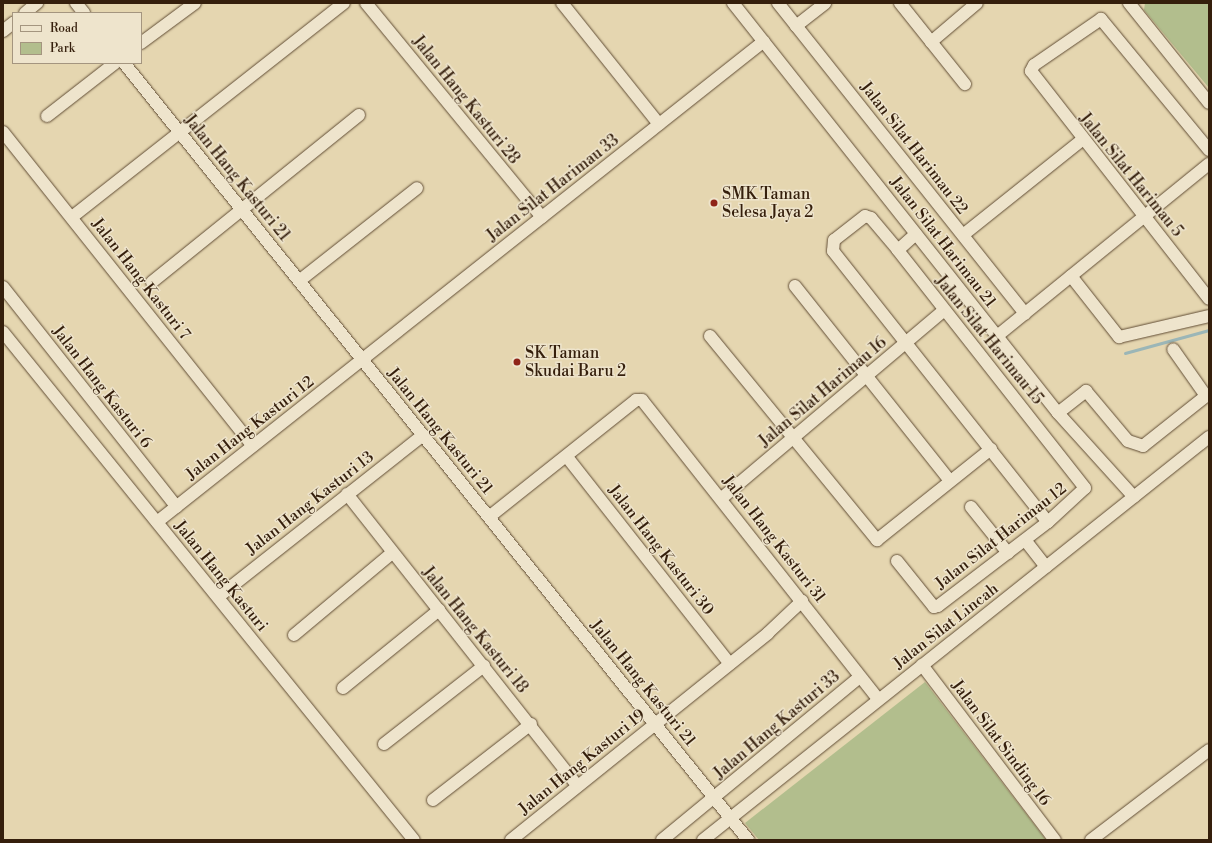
<!DOCTYPE html>
<style>
body{margin:0}
#map{position:relative;width:1212px;height:843px;overflow:hidden;background:#e5d6b0;font-family:"Libre Bodoni",serif}
div>[style]{position:absolute}
.green>*{inset:0;background:#b2be8d}
.stream>*{height:3px;margin:-1.5px;padding:0 1.5px;transform-origin:1.5px;border-radius:1.5px;background:#9bb6b7}
.roads{filter:drop-shadow(0 0 1px #614d35) drop-shadow(0 0 1px #614d35)}
.minor>*{height:12px;margin:-6px;padding:0 6px;transform-origin:6px;border-radius:6px;background:#eee4cc}
.dots>*{width:11px;height:11px;translate:-50% -50%;box-sizing:border-box;border:2px solid #eee4cc;border-radius:50%}
span{translate:-50% -50%;white-space:nowrap;text-align:center;line-height:1.15;-webkit-text-stroke:3px #eee4cc;paint-order:stroke}
.street-label{font-size:16px;color:#351f0c}
.poi-label{font-size:16px;color:#351f0c}
.left{translate:0 -50%;text-align:left}
.frame{position:absolute;inset:0;border:4px solid #351f0c;pointer-events:none}
.legend{position:absolute;left:12px;top:12px;width:130px;height:52px;box-sizing:border-box;background:#eee4cc;border:1px solid #a4957f;margin:0;padding:5px 7px;list-style:none;font-size:12px;color:#351f0c}
.legend li{display:flex;align-items:center;gap:8px;height:20px}
.legend b{width:20px;border:1px solid #a4957f}
</style>
<div id="map">
<div class="green">
<div style="clip-path:polygon(1145px 3px,1209px 3px,1209px 88px,1144px 10px)"></div>
<div style="clip-path:polygon(925px 682px,1046px 840px,759px 840px,745px 823px)"></div>
</div>
<div class="stream">
<div style="left:1125px;top:353px;width:87px;rotate:-15.3deg"></div>
</div>
<div class="roads">
<div class="minor">
<div style="left:76px;top:3px;width:13px;rotate:51deg"></div>
<div style="left:366px;top:3px;width:277px;rotate:50.6deg"></div>
<div style="left:562px;top:3px;width:155px;rotate:51.3deg"></div>
<div style="left:733px;top:3px;width:523px;rotate:51.6deg"></div>
<div style="left:1058px;top:413px;width:113px;rotate:47.9deg"></div>
<div style="left:778px;top:3px;width:397px;rotate:51.5deg"></div>
<div style="left:900px;top:3px;width:104px;rotate:51.3deg"></div>
<div style="left:1129px;top:3px;width:128px;rotate:51.3deg"></div>
<div style="left:25px;top:13px;width:16px;rotate:-40deg"></div>
<div style="left:796px;top:26px;width:37px;rotate:-38deg"></div>
<div style="left:3px;top:31px;width:13px;rotate:-39deg"></div>
<div style="left:931px;top:42px;width:60px;rotate:-40.3deg"></div>
<div style="left:141px;top:43px;width:67px;rotate:-36.5deg"></div>
<div style="left:124px;top:63px;width:997px;rotate:51.23deg"></div>
<div style="left:47px;top:116px;width:86px;rotate:-37.9deg"></div>
<div style="left:3px;top:132px;width:401px;rotate:51.5deg"></div>
<div style="left:1209px;top:150px;width:170px;rotate:-129.5deg"></div>
<div style="left:1101px;top:19px;width:81px;rotate:145.5deg"></div>
<div style="left:1034px;top:65px;width:7px;rotate:117deg"></div>
<div style="left:1031px;top:71px;width:289px;rotate:52deg"></div>
<div style="left:72px;top:217px;width:346px;rotate:-38.2deg"></div>
<div style="left:963px;top:235px;width:152px;rotate:-38.6deg"></div>
<div style="left:898px;top:250px;width:24px;rotate:-42deg"></div>
<div style="left:1071px;top:276px;width:78px;rotate:51.8deg"></div>
<div style="left:1119px;top:337px;width:92px;rotate:-13.1deg"></div>
<div style="left:299px;top:281px;width:150px;rotate:-38.2deg"></div>
<div style="left:152px;top:282px;width:266px;rotate:-38.9deg"></div>
<div style="left:795px;top:286px;width:249px;rotate:51.5deg"></div>
<div style="left:3px;top:287px;width:280px;rotate:51.7deg"></div>
<div style="left:3px;top:332px;width:653px;rotate:51.03deg"></div>
<div style="left:710px;top:336px;width:264px;rotate:50.7deg"></div>
<div style="left:877px;top:540px;width:146px;rotate:-38.6deg"></div>
<div style="left:997px;top:336px;width:273px;rotate:-39.1deg"></div>
<div style="left:1058px;top:413px;width:36px;rotate:-38deg"></div>
<div style="left:1086px;top:391px;width:65px;rotate:50deg"></div>
<div style="left:1128px;top:441px;width:16px;rotate:18deg"></div>
<div style="left:1143px;top:446px;width:80px;rotate:-38.4deg"></div>
<div style="left:1206px;top:396px;width:57px;rotate:-125.1deg"></div>
<div style="left:567px;top:457px;width:263px;rotate:51.8deg"></div>
<div style="left:347px;top:494px;width:372px;rotate:51.7deg"></div>
<div style="left:723px;top:497px;width:289px;rotate:-40.2deg"></div>
<div style="left:971px;top:507px;width:59px;rotate:51.2deg"></div>
<div style="left:489px;top:517px;width:188px;rotate:-38.5deg"></div>
<div style="left:636px;top:400px;width:6px"></div>
<div style="left:642px;top:400px;width:381px;rotate:51.7deg"></div>
<div style="left:157px;top:522px;width:774px;rotate:-38.39deg"></div>
<div style="left:1025px;top:540px;width:34px;rotate:52deg"></div>
<div style="left:897px;top:561px;width:59px;rotate:51.2deg"></div>
<div style="left:934px;top:607px;width:4px;rotate:-14deg"></div>
<div style="left:938px;top:606px;width:138px;rotate:-37.4deg"></div>
<div style="left:1048px;top:522px;width:50px;rotate:-42.6deg"></div>
<div style="left:1085px;top:488px;width:303px;rotate:-128.2deg"></div>
<div style="left:898px;top:250px;width:42px;rotate:-130.2deg"></div>
<div style="left:871px;top:218px;width:6px;rotate:-162deg"></div>
<div style="left:865px;top:216px;width:39px;rotate:142deg"></div>
<div style="left:834px;top:240px;width:11px;rotate:95deg"></div>
<div style="left:833px;top:251px;width:346px;rotate:51.6deg"></div>
<div style="left:218px;top:597px;width:261px;rotate:-38.3deg"></div>
<div style="left:294px;top:635px;width:128px;rotate:-39.9deg"></div>
<div style="left:922px;top:665px;width:220px;rotate:52.8deg"></div>
<div style="left:343px;top:688px;width:124px;rotate:-39.1deg"></div>
<div style="left:384px;top:744px;width:127px;rotate:-38deg"></div>
<div style="left:433px;top:800px;width:124px;rotate:-37.8deg"></div>
<div style="left:511px;top:840px;width:330px;rotate:-38.8deg"></div>
<div style="left:768px;top:633px;width:47px;rotate:-43.3deg"></div>
<div style="left:662px;top:840px;width:256px;rotate:-39.5deg"></div>
<div style="left:703px;top:840px;width:647px;rotate:-38.54deg"></div>
<div style="left:1091px;top:840px;width:148px;rotate:-37.3deg"></div>
</div>
</div>
<div class="dots">
<div style="left:714px;top:203px;background:#8f2418"></div>
<div style="left:517px;top:362px;background:#8f2418"></div>
</div>
<div class="street-label">
<span style="left:466px;top:100px;rotate:51deg">Jalan Hang Kasturi 28</span>
<span style="left:914px;top:148px;rotate:52deg">Jalan Silat Harimau 22</span>
<span style="left:1131px;top:175px;rotate:51deg">Jalan Silat Harimau 5</span>
<span style="left:237px;top:178px;rotate:51deg">Jalan Hang Kasturi 21</span>
<span style="left:553px;top:188px;rotate:-38deg">Jalan Silat Harimau 33</span>
<span style="left:943px;top:242px;rotate:52deg">Jalan Silat Harimau 21</span>
<span style="left:141px;top:279px;rotate:52deg">Jalan Hang Kasturi 7</span>
<span style="left:989px;top:340px;rotate:51deg">Jalan Silat Harimau 15</span>
<span style="left:102px;top:387px;rotate:52deg">Jalan Hang Kasturi 6</span>
<span style="left:823px;top:392px;rotate:-40deg">Jalan Silat Harimau 16</span>
<span style="left:250px;top:428px;rotate:-38deg">Jalan Hang Kasturi 12</span>
<span style="left:440px;top:431px;rotate:51deg">Jalan Hang Kasturi 21</span>
<span style="left:310px;top:503px;rotate:-38deg">Jalan Hang Kasturi 13</span>
<span style="left:1001px;top:536px;rotate:-38deg">Jalan Silat Harimau 12</span>
<span style="left:774px;top:539px;rotate:52deg">Jalan Hang Kasturi 31</span>
<span style="left:661px;top:550px;rotate:52deg">Jalan Hang Kasturi 30</span>
<span style="left:221px;top:576px;rotate:51deg">Jalan Hang Kasturi</span>
<span style="left:946px;top:626px;rotate:-38deg">Jalan Silat Lincah</span>
<span style="left:475px;top:630px;rotate:51deg">Jalan Hang Kasturi 18</span>
<span style="left:643px;top:683px;rotate:51deg">Jalan Hang Kasturi 21</span>
<span style="left:777px;top:725px;rotate:-40deg">Jalan Hang Kasturi 33</span>
<span style="left:1001px;top:743px;rotate:53deg">Jalan Silat Sinding 16</span>
<span style="left:582px;top:762px;rotate:-39deg">Jalan Hang Kasturi 19</span>
</div>
<div class="poi-label">
<span class="left" style="left:722px;top:203px">SMK Taman<br>Selesa Jaya 2</span>
<span class="left" style="left:525px;top:362px">SK Taman<br>Skudai Baru 2</span>
</div>
<div class="frame"></div>
<ul class="legend">
<li><b style="height:5px;background:#eee4cc"></b>Road</li>
<li><b style="height:11px;background:#b2be8d"></b>Park</li>
</ul>
</div>
